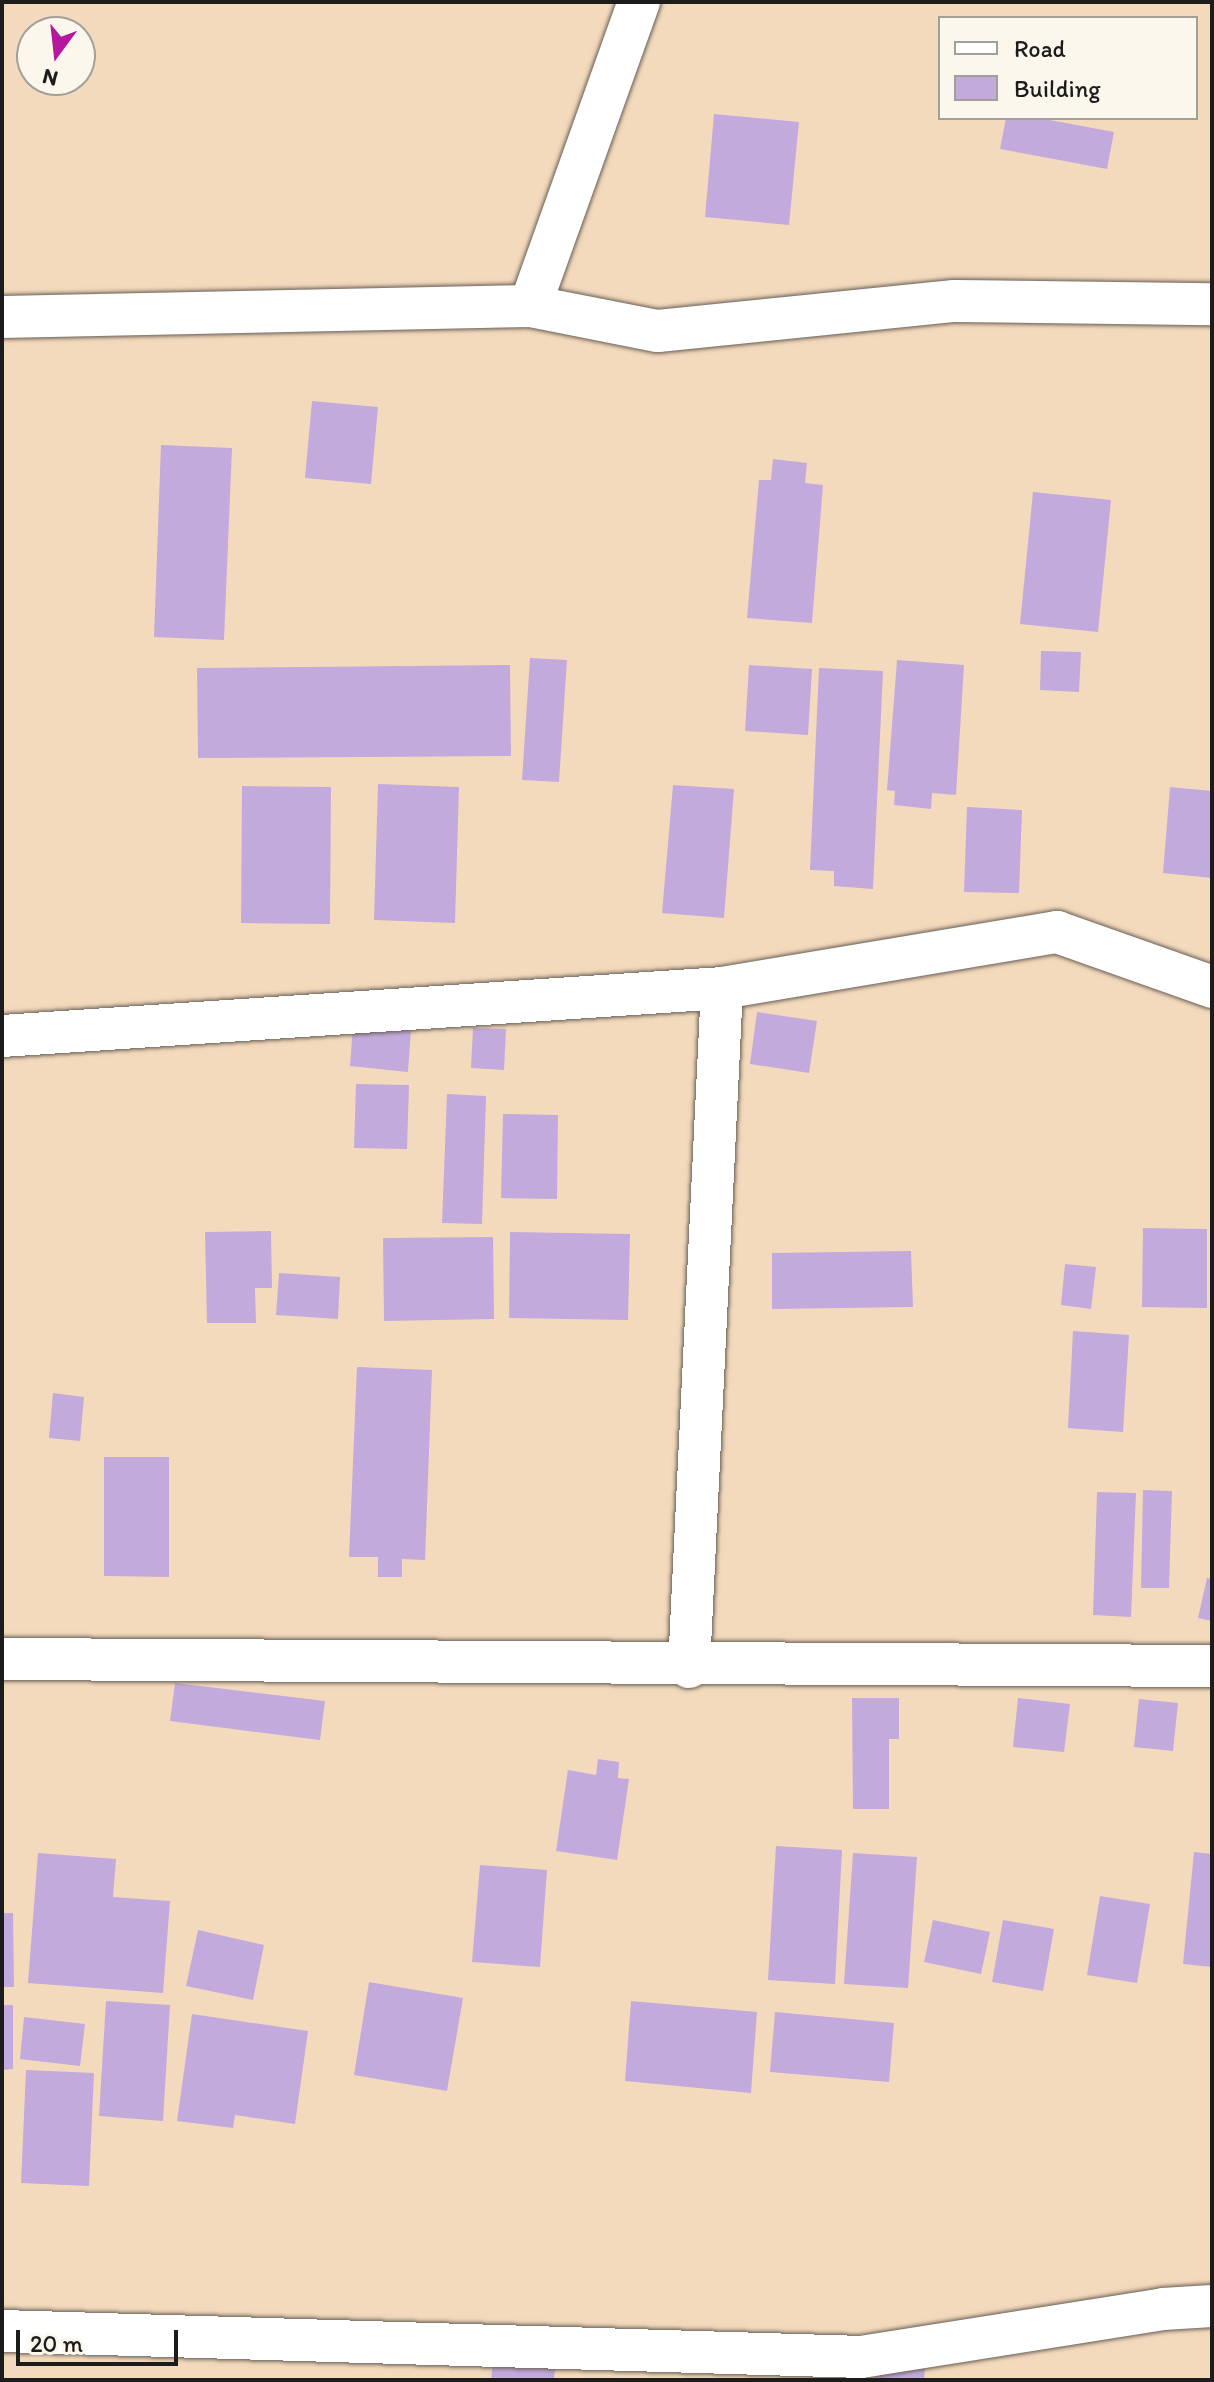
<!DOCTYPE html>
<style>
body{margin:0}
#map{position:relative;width:1214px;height:2382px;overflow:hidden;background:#f4dabd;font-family:Itim,sans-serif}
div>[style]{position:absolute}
.building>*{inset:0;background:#c3aadc}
.roads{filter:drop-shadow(0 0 2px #685e54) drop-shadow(0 0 2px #685e54)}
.street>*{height:42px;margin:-21px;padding:0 21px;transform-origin:21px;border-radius:21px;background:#fff}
span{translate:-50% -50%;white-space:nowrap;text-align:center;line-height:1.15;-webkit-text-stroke:7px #fbf7ec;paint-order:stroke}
.frame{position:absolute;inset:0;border:4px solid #1c1c1c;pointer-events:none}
.legend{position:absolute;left:938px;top:16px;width:260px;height:104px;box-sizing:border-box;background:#fbf7ec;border:2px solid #a29f99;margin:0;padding:10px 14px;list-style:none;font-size:24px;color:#1c1c1c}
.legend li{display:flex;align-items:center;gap:16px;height:40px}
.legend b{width:40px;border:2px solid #a29f99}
.north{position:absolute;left:16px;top:16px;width:80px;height:80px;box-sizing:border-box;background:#fbf7ec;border:2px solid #a29f99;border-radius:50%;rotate:195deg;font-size:22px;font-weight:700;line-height:32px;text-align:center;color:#1c1c1c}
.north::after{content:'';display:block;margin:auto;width:28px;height:36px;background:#b5179e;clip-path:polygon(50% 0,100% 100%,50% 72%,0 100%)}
.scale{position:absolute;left:16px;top:2330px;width:162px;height:36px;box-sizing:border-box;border:4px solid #1c1c1c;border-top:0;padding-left:10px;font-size:24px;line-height:28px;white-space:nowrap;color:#1c1c1c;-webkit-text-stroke:6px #fbf7ec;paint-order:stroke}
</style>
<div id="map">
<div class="building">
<div style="clip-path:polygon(714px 114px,799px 122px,789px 225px,705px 217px)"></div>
<div style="clip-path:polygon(1006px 118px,1039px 118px,1114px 132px,1107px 169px,1000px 149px)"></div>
<div style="clip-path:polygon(312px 401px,378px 407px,371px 484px,305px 478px)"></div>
<div style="clip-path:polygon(161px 445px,232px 448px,224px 640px,154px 637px)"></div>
<div style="clip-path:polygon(773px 459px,807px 463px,805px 483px,823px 485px,812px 623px,747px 618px,759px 480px,771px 480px)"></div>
<div style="clip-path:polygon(1033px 492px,1111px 500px,1098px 632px,1020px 624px)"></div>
<div style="clip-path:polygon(1041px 651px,1081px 652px,1079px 692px,1040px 690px)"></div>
<div style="clip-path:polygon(530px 658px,567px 660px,559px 782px,522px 780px)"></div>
<div style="clip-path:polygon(897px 660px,964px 665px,956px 795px,932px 793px,931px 809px,894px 805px,895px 791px,887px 790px)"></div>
<div style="clip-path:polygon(510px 665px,511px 756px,198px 758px,197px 668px)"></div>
<div style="clip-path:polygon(749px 665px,812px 669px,808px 735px,745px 731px)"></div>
<div style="clip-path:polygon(819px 668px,883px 671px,873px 889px,834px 886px,834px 871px,810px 870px)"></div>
<div style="clip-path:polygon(378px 784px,459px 787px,455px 923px,374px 920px)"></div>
<div style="clip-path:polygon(673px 785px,734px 789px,724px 918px,662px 913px)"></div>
<div style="clip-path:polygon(242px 786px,331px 787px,330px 924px,241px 923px)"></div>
<div style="clip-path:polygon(1170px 787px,1212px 791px,1212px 878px,1163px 873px)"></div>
<div style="clip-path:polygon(967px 807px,1022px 810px,1019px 893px,964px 892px)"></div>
<div style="clip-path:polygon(757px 1012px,817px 1021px,809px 1073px,750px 1064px)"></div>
<div style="clip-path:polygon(353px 1026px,411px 1030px,408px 1072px,350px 1066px)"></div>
<div style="clip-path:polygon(473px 1028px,506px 1029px,504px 1070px,471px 1068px)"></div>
<div style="clip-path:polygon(356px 1084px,409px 1085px,407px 1149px,354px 1148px)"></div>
<div style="clip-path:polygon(447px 1094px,486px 1096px,482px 1224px,442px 1223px)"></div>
<div style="clip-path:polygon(503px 1114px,558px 1115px,557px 1199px,501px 1198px)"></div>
<div style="clip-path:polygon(1143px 1228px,1207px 1229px,1207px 1308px,1142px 1307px)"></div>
<div style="clip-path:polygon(271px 1231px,272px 1288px,255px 1288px,256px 1323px,207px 1323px,205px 1232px)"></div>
<div style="clip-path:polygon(510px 1232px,630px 1234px,628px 1320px,509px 1318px)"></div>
<div style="clip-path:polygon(493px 1237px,494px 1319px,384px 1321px,383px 1238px)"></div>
<div style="clip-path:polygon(911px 1251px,913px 1307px,772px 1309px,772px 1253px)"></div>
<div style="clip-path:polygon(1065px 1264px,1096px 1267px,1091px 1309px,1061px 1305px)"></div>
<div style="clip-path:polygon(279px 1273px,340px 1277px,338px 1319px,276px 1315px)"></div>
<div style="clip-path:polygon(1073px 1331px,1129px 1335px,1123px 1432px,1068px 1428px)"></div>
<div style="clip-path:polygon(357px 1367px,432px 1370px,425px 1560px,402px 1559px,402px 1577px,378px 1577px,378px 1557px,349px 1557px)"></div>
<div style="clip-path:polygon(53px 1393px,84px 1397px,80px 1441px,49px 1438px)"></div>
<div style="clip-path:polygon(104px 1457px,169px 1457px,169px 1577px,104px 1576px)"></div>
<div style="clip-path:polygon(1143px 1490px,1172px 1491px,1169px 1588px,1141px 1588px)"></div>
<div style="clip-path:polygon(1097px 1492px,1136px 1493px,1131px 1617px,1093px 1615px)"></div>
<div style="clip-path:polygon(1207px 1578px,1212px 1579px,1212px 1621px,1198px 1618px)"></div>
<div style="clip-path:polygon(175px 1683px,325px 1701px,320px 1740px,170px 1721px)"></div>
<div style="clip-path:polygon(852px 1698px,899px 1698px,899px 1739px,889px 1739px,889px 1809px,853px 1809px)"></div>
<div style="clip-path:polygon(1018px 1698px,1070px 1704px,1064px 1752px,1013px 1747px)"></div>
<div style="clip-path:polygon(1139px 1699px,1178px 1703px,1173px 1751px,1134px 1747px)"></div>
<div style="clip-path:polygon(598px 1759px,619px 1762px,618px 1778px,629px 1779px,617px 1860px,556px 1851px,568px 1770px,596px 1775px)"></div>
<div style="clip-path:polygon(776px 1846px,842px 1850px,835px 1984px,768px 1980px)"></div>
<div style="clip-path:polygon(1194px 1852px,1212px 1854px,1212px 1967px,1183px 1964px)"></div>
<div style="clip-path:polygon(38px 1853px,116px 1859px,113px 1897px,170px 1901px,163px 1993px,28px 1983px)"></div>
<div style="clip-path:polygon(853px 1853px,917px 1857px,908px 1988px,844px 1984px)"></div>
<div style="clip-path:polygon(480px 1865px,547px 1870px,540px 1967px,472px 1962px)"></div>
<div style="clip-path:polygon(1100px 1896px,1150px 1904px,1137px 1983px,1087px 1975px)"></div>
<div style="clip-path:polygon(2px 1913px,13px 1913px,14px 1987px,2px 1987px)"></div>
<div style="clip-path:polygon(933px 1920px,990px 1932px,981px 1974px,924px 1962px)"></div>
<div style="clip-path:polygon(1003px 1920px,1054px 1929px,1043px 1991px,992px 1982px)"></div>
<div style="clip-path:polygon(198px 1930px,264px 1945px,253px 2000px,186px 1986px)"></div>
<div style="clip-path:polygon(369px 1982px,463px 1998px,447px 2091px,354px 2075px)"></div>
<div style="clip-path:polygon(106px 2001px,170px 2005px,163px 2121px,99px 2116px)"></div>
<div style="clip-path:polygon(631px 2001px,757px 2012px,751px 2093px,625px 2081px)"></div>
<div style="clip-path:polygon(2px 2005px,13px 2005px,13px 2069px,2px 2070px)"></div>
<div style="clip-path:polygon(775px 2012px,894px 2023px,889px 2082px,770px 2072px)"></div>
<div style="clip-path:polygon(192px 2014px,308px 2031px,295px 2124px,235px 2115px,233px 2128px,177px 2121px)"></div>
<div style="clip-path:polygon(24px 2017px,85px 2024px,80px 2066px,20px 2059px)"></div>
<div style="clip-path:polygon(26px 2070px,94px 2073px,89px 2186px,21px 2183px)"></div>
<div style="clip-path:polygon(493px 2363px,555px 2367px,554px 2380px,491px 2380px)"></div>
<div style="clip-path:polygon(877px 2364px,925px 2368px,924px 2380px,876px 2380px)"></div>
</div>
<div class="roads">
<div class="street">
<div style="left:530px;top:306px;width:323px;rotate:-70.3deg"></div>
<div style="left:2px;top:317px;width:528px;rotate:-1.19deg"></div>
<div style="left:530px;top:306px;width:130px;rotate:11.1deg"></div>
<div style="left:658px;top:331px;width:298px;rotate:-5.8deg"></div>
<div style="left:954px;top:301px;width:258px;rotate:0.7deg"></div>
<div style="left:2px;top:1036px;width:722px;rotate:-3.81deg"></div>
<div style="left:722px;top:988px;width:340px;rotate:-9.5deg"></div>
<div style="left:1057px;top:932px;width:164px;rotate:19.5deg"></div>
<div style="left:2px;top:1659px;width:1210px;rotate:0.33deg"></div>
<div style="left:689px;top:1667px;width:680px;rotate:-87.22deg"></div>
<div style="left:2px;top:2331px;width:859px;rotate:1.73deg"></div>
<div style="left:861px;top:2357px;width:306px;rotate:-9deg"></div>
<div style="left:1163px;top:2309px;width:49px;rotate:-3.5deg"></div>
</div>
</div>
<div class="frame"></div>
<ul class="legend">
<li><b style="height:10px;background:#fff"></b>Road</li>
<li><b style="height:22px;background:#c3aadc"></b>Building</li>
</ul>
<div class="north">N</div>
<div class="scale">20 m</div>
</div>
